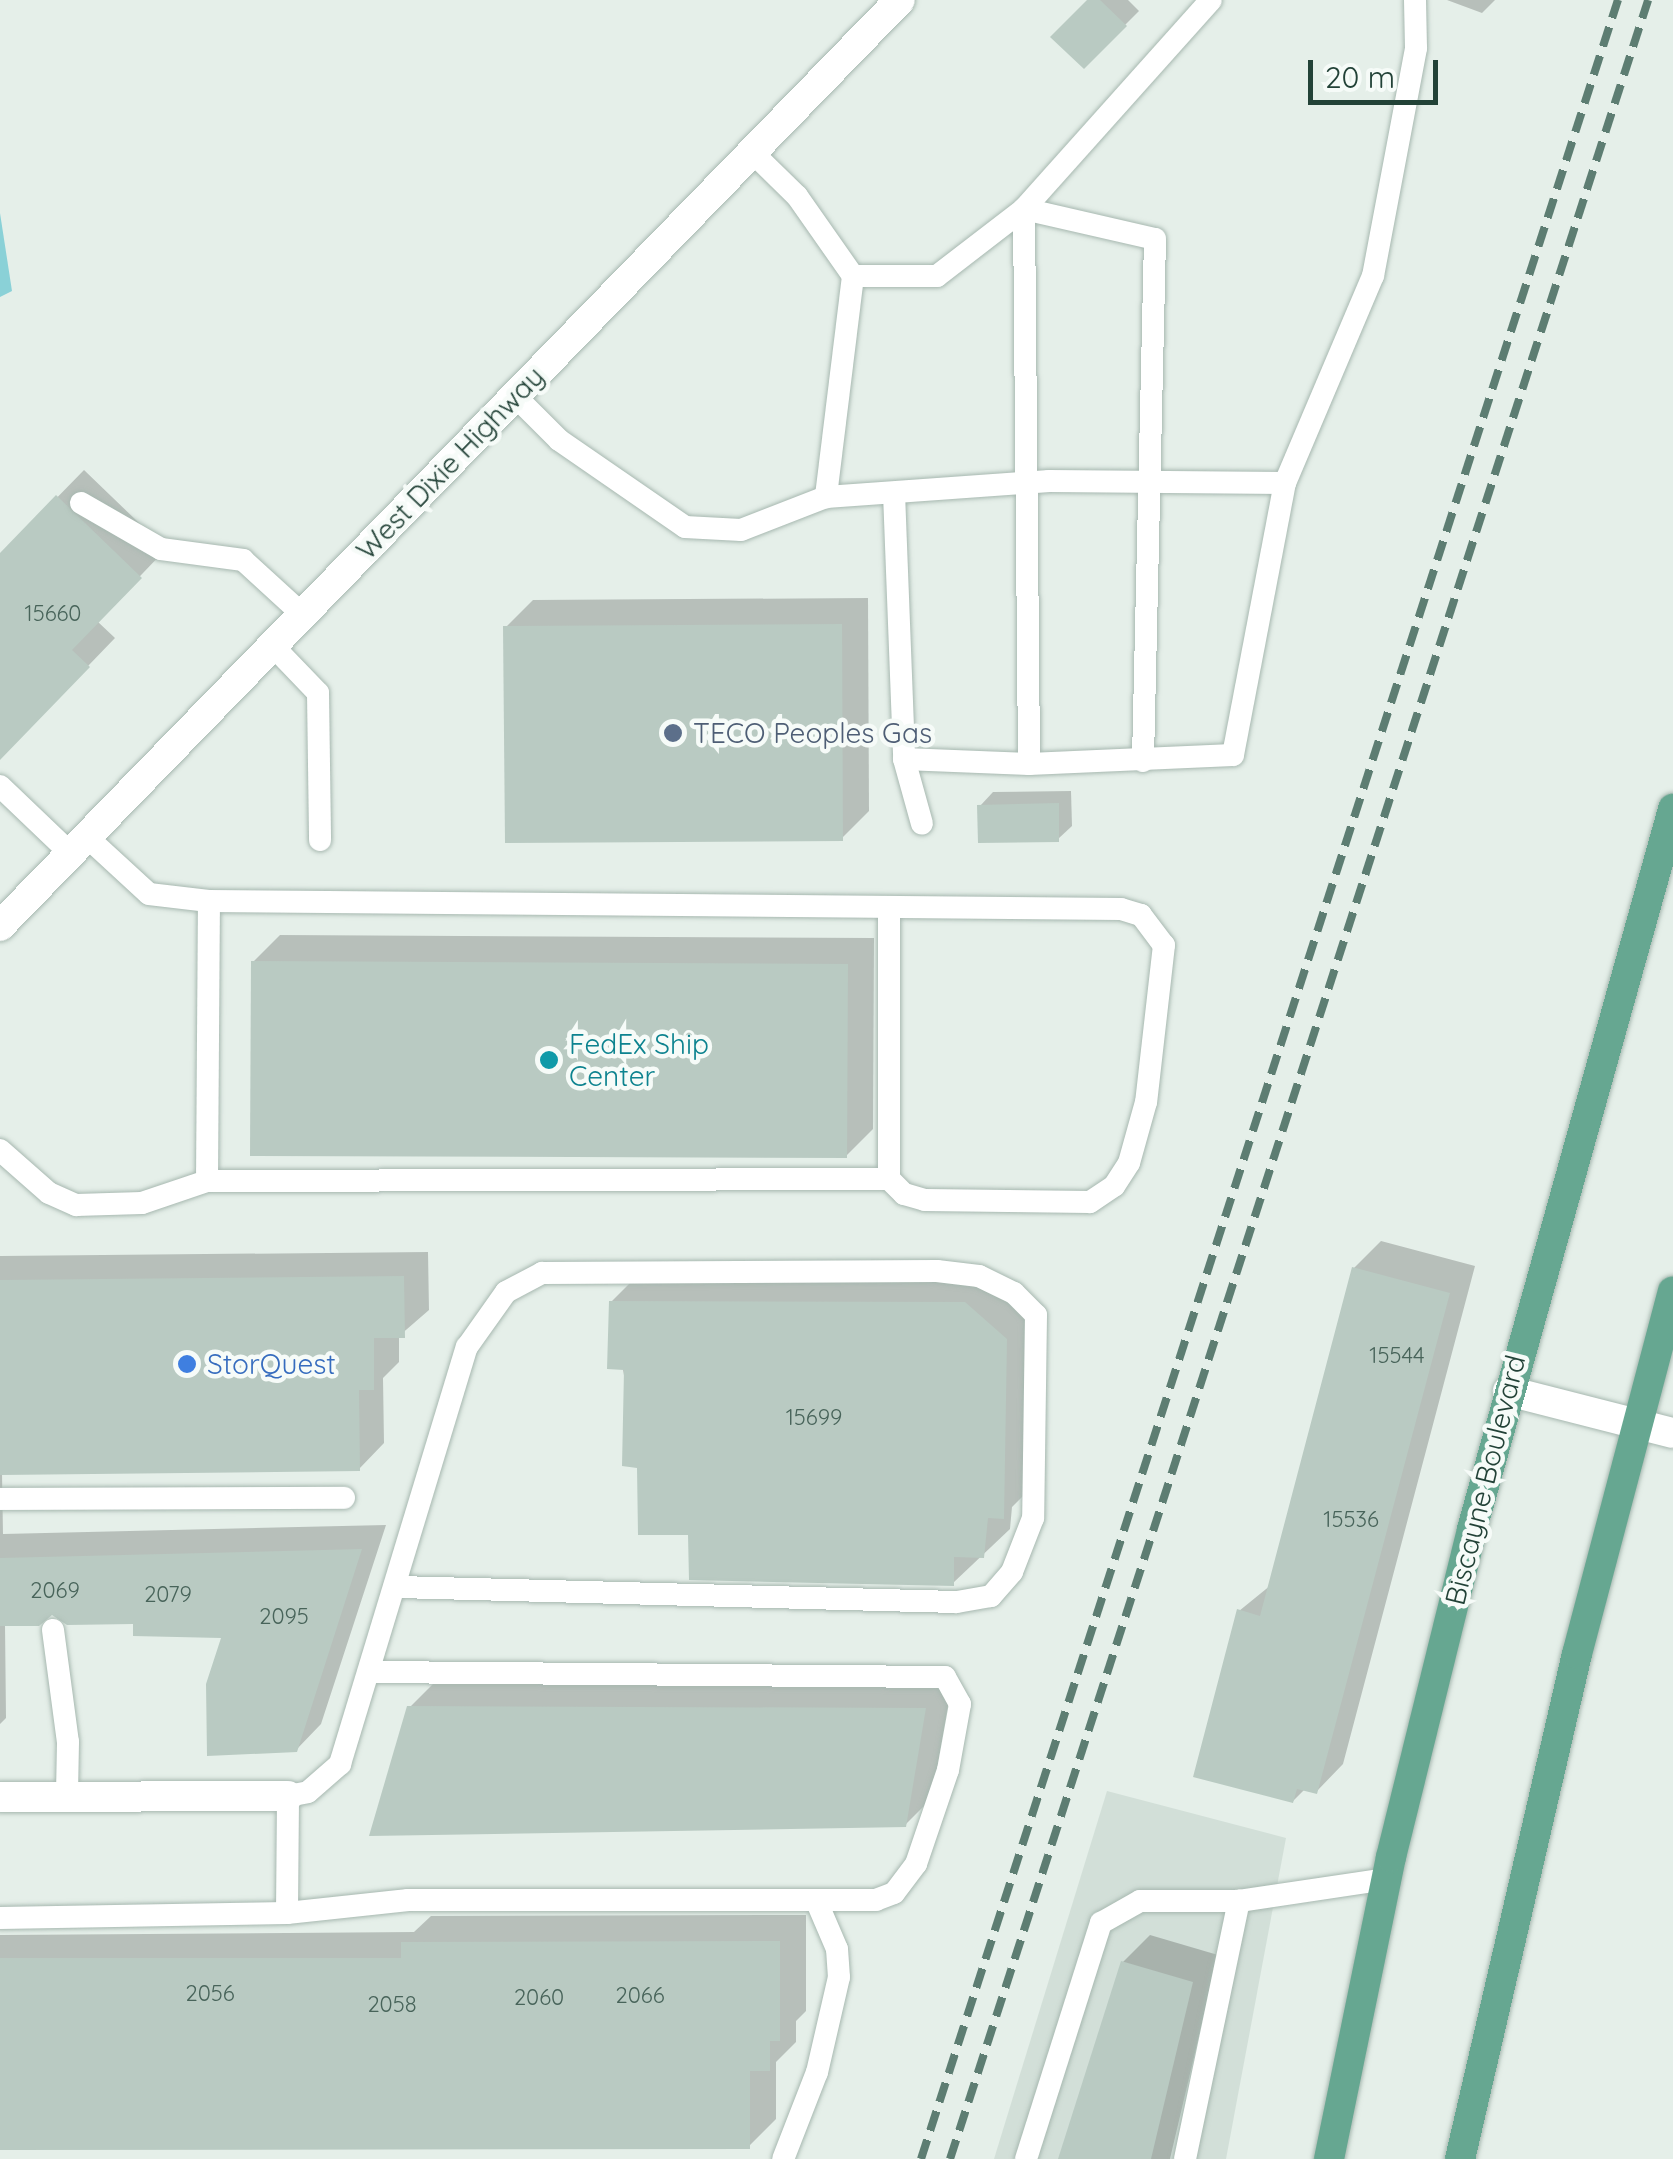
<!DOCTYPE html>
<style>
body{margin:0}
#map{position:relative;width:1673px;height:2159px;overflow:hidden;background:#e5efe9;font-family:Quicksand,sans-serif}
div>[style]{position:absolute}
.built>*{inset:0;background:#d2dfd8}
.water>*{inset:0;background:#8ad1d7}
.shadow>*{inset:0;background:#0003}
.building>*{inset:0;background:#b9cac2}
.roads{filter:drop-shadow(0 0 2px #a7b8b0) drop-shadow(0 0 2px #a7b8b0)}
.service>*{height:22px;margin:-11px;padding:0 11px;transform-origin:11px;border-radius:11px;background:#fff}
.minor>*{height:30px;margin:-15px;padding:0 15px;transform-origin:15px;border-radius:15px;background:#fff}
.secondary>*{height:30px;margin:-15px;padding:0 15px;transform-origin:15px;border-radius:15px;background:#fff}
.primary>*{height:30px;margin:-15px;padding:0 15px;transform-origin:15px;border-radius:15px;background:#66a791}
.rail>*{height:8px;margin-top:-4px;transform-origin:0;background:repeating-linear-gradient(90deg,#5d7d72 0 20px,transparent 0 30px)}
.dots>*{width:28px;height:28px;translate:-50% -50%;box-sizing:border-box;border:5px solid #f6fbf8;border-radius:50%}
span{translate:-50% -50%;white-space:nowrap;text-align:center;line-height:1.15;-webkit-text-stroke:9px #f6fbf8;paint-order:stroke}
.number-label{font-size:22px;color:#48645a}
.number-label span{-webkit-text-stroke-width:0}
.street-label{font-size:28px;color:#224237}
.service-label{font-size:28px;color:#4e5e75}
.left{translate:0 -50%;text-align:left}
.culture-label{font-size:28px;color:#0d838f}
.shop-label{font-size:28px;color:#366cbe}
.scale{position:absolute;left:1308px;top:60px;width:130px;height:45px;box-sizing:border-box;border:5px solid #224237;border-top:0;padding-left:12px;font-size:30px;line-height:35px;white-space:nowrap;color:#224237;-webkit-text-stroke:8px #f6fbf8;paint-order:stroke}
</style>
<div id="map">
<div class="built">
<div style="clip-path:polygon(1107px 1791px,1286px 1838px,1226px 2159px,994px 2159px)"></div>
</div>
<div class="water">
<div style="clip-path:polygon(0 213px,12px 291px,0 297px)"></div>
</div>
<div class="shadow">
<div style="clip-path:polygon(1091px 0,1128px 0,1139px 11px,1084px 66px)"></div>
<div style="clip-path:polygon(1447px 0,1495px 0,1482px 13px)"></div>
<div style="clip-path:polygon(84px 470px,166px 549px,97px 621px,115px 638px,34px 722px,0 741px,0 556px)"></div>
<div style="clip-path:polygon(868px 598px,869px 811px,842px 838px,506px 627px,533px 600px)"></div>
<div style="clip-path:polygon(1071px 791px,1072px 826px,1058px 839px,980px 806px,993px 792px)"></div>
<div style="clip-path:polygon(280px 935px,874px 938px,873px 1129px,846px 1156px,253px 962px)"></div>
<div style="clip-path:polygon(1381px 1241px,1475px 1266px,1343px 1764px,1316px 1792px,1305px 1789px,1293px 1801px,1239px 1611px,1271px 1585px,1354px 1268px)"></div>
<div style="clip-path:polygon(428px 1252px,429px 1310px,399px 1336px,399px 1362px,383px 1378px,384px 1443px,359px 1469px,2px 1472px,3px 1534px,386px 1525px,321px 1724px,296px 1750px,224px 1636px,52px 1612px,5px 1624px,6px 1718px,0 1724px,0 1256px)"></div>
<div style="clip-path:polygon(638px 1275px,992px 1276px,1033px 1312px,1030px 1489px,1012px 1507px,1010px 1529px,953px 1583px,690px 1532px,640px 1466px,611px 1302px)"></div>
<div style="clip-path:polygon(437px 1680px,952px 1682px,932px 1798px,905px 1825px,410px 1707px)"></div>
<div style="clip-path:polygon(806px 1915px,806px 2011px,796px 2021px,796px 2042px,776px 2062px,776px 2119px,749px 2146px,0 2147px,0 1935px,414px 1932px,431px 1916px)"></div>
<div style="clip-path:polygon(1150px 1935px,1218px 1955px,1170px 2159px,1060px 2159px,1123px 1962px)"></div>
</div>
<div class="building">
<div style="clip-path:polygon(1087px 0,1100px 0,1127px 26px,1084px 69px,1050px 37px)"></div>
<div style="clip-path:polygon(56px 495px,142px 578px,72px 650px,90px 667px,0 760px,0 553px)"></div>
<div style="clip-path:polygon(842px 624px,843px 841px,505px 843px,503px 626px)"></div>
<div style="clip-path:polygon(1059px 803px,1059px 842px,978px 843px,977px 805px)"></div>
<div style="clip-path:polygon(251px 961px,848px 964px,847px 1158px,250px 1156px)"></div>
<div style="clip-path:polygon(1352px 1267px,1450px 1293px,1317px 1794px,1297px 1789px,1293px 1803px,1193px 1777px,1237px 1609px,1260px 1616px)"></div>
<div style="clip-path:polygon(404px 1276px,405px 1338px,374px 1338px,374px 1390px,359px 1390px,360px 1471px,0 1475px,0 1280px)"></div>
<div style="clip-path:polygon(609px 1301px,965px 1302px,1007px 1339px,1004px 1519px,988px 1518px,984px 1558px,954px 1557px,954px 1586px,689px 1580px,688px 1535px,638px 1535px,637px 1468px,622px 1466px,624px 1370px,607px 1369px)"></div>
<div style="clip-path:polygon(362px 1549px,297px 1752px,207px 1756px,206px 1684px,221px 1638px,133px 1636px,133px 1624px,67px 1625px,52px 1615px,39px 1626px,0 1626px,0 1558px)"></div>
<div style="clip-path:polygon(407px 1706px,926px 1708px,906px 1827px,369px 1836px)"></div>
<div style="clip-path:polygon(780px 1941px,780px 2041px,770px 2041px,770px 2071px,750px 2071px,750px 2149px,0 2150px,0 1958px,401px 1958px,401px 1942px)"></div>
<div style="clip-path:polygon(1121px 1961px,1193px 1982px,1151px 2159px,1058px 2159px)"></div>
</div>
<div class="roads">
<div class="service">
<div style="left:752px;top:152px;width:63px;rotate:44.4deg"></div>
<div style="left:797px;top:196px;width:98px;rotate:55deg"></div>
<div style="left:853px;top:276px;width:223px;rotate:97deg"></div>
<div style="left:1024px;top:209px;width:134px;rotate:12.9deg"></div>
<div style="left:1155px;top:239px;width:522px;rotate:91.32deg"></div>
<div style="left:1024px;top:209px;width:555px;rotate:89.48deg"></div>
<div style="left:853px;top:276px;width:84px"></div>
<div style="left:937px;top:276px;width:110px;rotate:-37.6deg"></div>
<div style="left:1024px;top:209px;width:280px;rotate:-48.2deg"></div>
<div style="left:515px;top:396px;width:62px;rotate:45deg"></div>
<div style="left:559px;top:440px;width:153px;rotate:34.6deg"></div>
<div style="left:685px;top:527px;width:56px;rotate:3.1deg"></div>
<div style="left:741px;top:530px;width:91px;rotate:-21.2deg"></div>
<div style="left:826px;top:497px;width:224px;rotate:-4.1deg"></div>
<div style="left:1049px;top:481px;width:236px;rotate:0.5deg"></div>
<div style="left:894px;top:493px;width:266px;rotate:87.8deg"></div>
<div style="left:904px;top:759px;width:67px;rotate:74.5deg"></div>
<div style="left:81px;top:503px;width:92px;rotate:29.9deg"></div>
<div style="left:161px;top:549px;width:83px;rotate:7.6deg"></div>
<div style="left:243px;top:560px;width:81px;rotate:42.5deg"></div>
<div style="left:273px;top:646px;width:65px;rotate:46.2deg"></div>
<div style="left:318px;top:693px;width:147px;rotate:89.2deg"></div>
<div style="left:904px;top:759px;width:125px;rotate:2.3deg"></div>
<div style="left:1029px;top:764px;width:204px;rotate:-2.5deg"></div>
<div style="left:1233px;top:755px;width:277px;rotate:-79.2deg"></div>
<div style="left:1285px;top:483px;width:225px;rotate:-67deg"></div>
<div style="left:1373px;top:276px;width:232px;rotate:-79.3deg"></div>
<div style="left:1416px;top:48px;width:48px;rotate:-91.2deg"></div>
<div style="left:0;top:786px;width:97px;rotate:43.7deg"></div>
<div style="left:87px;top:837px;width:84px;rotate:42.6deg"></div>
<div style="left:149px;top:894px;width:60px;rotate:6.7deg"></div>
<div style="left:209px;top:901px;width:912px;rotate:0.5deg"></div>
<div style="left:1121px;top:909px;width:21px;rotate:17deg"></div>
<div style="left:1141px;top:915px;width:38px;rotate:53deg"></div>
<div style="left:1164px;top:945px;width:158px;rotate:96.5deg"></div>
<div style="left:1146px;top:1102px;width:63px;rotate:105.6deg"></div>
<div style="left:1129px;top:1163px;width:27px;rotate:123deg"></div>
<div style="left:1114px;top:1186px;width:29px;rotate:146deg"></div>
<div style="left:1090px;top:1202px;width:165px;rotate:-179.3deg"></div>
<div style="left:925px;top:1200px;width:22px;rotate:-164deg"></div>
<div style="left:904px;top:1194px;width:21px;rotate:-135deg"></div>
<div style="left:889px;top:1179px;width:682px;rotate:179.83deg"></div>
<div style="left:207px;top:1181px;width:280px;rotate:-89.6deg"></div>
<div style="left:0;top:1150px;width:65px;rotate:41.3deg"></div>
<div style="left:49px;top:1193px;width:30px;rotate:24deg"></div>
<div style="left:76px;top:1205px;width:66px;rotate:-1.7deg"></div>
<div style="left:142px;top:1203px;width:69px;rotate:-18.7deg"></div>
<div style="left:889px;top:1179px;width:272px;rotate:-90deg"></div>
<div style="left:0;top:1499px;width:344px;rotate:-0.2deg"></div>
<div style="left:53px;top:1630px;width:113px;rotate:82.4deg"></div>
<div style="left:68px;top:1742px;width:54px;rotate:91.1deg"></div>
<div style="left:370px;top:1672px;width:575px;rotate:0.5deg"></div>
<div style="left:945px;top:1677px;width:31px;rotate:61deg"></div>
<div style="left:960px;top:1704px;width:67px;rotate:100.3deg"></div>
<div style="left:948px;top:1770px;width:99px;rotate:108.8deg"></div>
<div style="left:916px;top:1864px;width:36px;rotate:127deg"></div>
<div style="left:894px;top:1893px;width:19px;rotate:159deg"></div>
<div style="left:876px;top:1900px;width:60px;rotate:180deg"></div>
<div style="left:287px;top:1913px;width:117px;rotate:-89.5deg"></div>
<div style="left:288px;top:1796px;width:20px;rotate:-11deg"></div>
<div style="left:308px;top:1792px;width:43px;rotate:-41.2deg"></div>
<div style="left:340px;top:1764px;width:436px;rotate:-73.1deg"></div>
<div style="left:467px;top:1347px;width:67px;rotate:-54.7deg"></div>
<div style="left:506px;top:1292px;width:41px;rotate:-27.8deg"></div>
<div style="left:542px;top:1273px;width:395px;rotate:-0.3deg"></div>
<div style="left:937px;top:1271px;width:42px;rotate:6.8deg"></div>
<div style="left:979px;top:1276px;width:39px;rotate:26deg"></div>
<div style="left:1014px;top:1293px;width:31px;rotate:45deg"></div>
<div style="left:1036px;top:1315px;width:203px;rotate:90.8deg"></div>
<div style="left:1033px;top:1518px;width:58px;rotate:111.3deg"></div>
<div style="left:1012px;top:1572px;width:32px;rotate:131deg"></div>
<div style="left:991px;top:1596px;width:36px;rotate:170deg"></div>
<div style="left:956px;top:1602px;width:559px;rotate:-178.46deg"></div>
<div style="left:0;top:1918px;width:287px;rotate:-1deg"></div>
<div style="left:287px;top:1913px;width:122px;rotate:-6.1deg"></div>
<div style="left:408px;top:1900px;width:408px"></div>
<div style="left:816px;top:1900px;width:53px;rotate:66.8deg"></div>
<div style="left:837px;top:1949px;width:28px;rotate:86deg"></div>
<div style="left:839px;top:1977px;width:98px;rotate:103deg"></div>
<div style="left:817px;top:2072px;width:93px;rotate:111.3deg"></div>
<div style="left:1026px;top:2159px;width:248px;rotate:-72.4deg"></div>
<div style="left:1101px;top:1923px;width:45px;rotate:-29.4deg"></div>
<div style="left:1140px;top:1901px;width:99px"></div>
<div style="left:1239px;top:1901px;width:150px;rotate:-8.5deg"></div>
<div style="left:1185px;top:2159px;width:264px;rotate:-78.2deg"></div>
</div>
<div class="minor">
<div style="left:1508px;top:1391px;width:170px;rotate:14.3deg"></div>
<div style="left:0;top:1797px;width:288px;rotate:-0.2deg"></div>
</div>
<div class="secondary">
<div style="left:0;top:926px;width:1291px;rotate:-45.82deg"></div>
</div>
<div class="primary">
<div style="left:1329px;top:2159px;width:308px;rotate:-78.4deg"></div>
<div style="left:1391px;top:1857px;width:338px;rotate:-76.1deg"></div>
<div style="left:1472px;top:1529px;width:748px;rotate:-74.4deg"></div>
<div style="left:1460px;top:2159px;width:518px;rotate:-76.96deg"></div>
<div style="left:1577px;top:1654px;width:375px;rotate:-75.2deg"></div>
</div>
</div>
<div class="rail">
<div style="left:921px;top:2159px;width:2269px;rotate:-72.11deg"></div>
<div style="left:950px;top:2159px;width:2269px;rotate:-72.08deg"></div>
</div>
<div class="dots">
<div style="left:673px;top:733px;background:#5c6f8a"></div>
<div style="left:549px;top:1060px;background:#0f9aa8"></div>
<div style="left:187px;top:1364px;background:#3f7fe0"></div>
</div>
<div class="number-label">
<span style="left:53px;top:614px">15660</span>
<span style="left:1397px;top:1356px">15544</span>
<span style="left:814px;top:1418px">15699</span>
<span style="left:1351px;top:1520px">15536</span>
<span style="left:55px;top:1591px">2069</span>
<span style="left:168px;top:1595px">2079</span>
<span style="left:284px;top:1617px">2095</span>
<span style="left:210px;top:1994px">2056</span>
<span style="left:640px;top:1996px">2066</span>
<span style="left:539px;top:1998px">2060</span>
<span style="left:392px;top:2005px">2058</span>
</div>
<div class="street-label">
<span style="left:450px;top:463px;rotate:-46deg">West Dixie Highway</span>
<span style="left:1485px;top:1480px;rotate:-76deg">Biscayne Boulevard</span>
</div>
<div class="service-label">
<span class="left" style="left:693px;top:733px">TECO Peoples Gas</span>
</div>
<div class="culture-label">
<span class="left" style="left:569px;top:1060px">FedEx Ship<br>Center</span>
</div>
<div class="shop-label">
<span class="left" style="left:207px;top:1364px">StorQuest</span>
</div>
<div class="scale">20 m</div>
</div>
